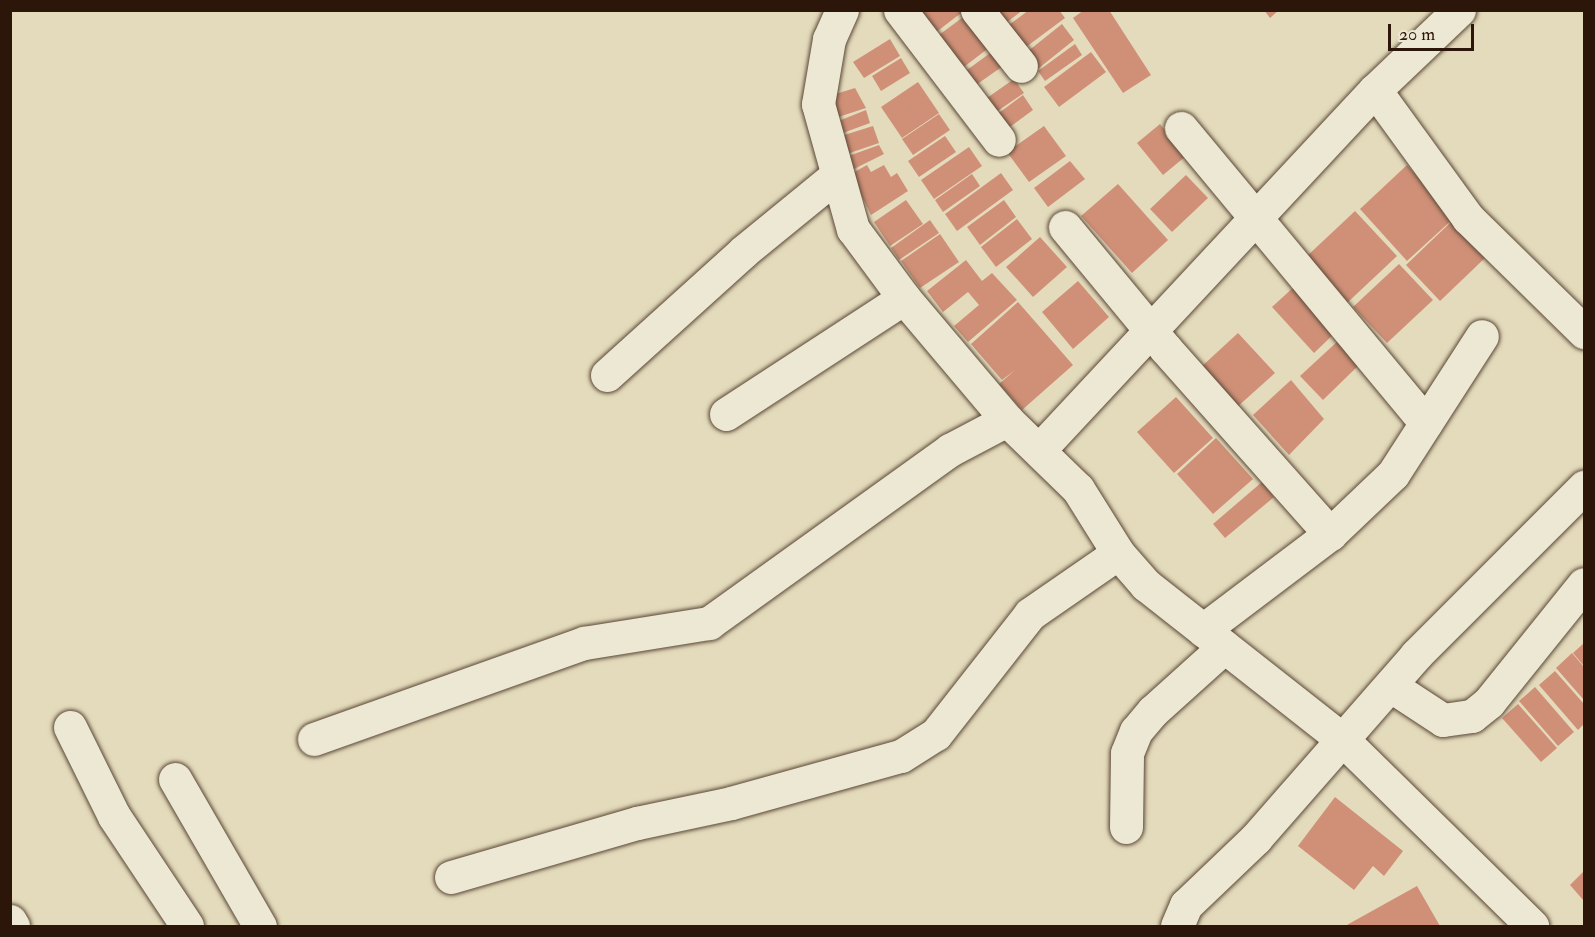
<!DOCTYPE html>
<style>
body{margin:0}
#map{position:relative;width:1595px;height:937px;overflow:hidden;background:#e4dbbc;font-family:"IM FELL Double Pica",serif}
div>[style]{position:absolute}
.building>*{inset:0;background:#cf9077}
.roads{filter:drop-shadow(0 0 2px #5a4736) drop-shadow(0 0 2px #5a4736)}
.minor>*{height:33px;margin:-16.5px;padding:0 16.5px;transform-origin:16.5px;border-radius:16.5px;background:#ede8d3}
span{translate:-50% -50%;white-space:nowrap;text-align:center;line-height:1.15;-webkit-text-stroke:6px #ede8d3;paint-order:stroke}
.frame{position:absolute;inset:0;border:12px solid #2c1609;pointer-events:none}
.scale{position:absolute;left:1388px;top:24px;width:86px;height:27px;box-sizing:border-box;border:3px solid #2c1609;border-top:0;padding-left:8px;font-size:18px;line-height:21px;white-space:nowrap;color:#2c1609;-webkit-text-stroke:4px #ede8d3;paint-order:stroke}
</style>
<div id="map">
<div class="building">
<div style="clip-path:polygon(904px 10px,959px 10px,961px 13px,926px 40px)"></div>
<div style="clip-path:polygon(1003px 10px,1023px 10px,998px 29px,991px 19px)"></div>
<div style="clip-path:polygon(1029px 10px,1059px 10px,1065px 18px,1018px 53px,1002px 30px)"></div>
<div style="clip-path:polygon(1084px 10px,1109px 10px,1151px 75px,1123px 93px,1073px 18px)"></div>
<div style="clip-path:polygon(1264px 10px,1279px 10px,1270px 18px)"></div>
<div style="clip-path:polygon(966px 15px,990px 47px,952px 76px,928px 43px)"></div>
<div style="clip-path:polygon(1062px 24px,1074px 40px,1034px 72px,1022px 56px)"></div>
<div style="clip-path:polygon(890px 39px,900px 56px,864px 78px,853px 62px)"></div>
<div style="clip-path:polygon(1075px 44px,1082px 55px,1045px 81px,1038px 71px)"></div>
<div style="clip-path:polygon(993px 51px,1003px 66px,966px 92px,956px 78px)"></div>
<div style="clip-path:polygon(1091px 52px,1106px 72px,1059px 107px,1044px 87px)"></div>
<div style="clip-path:polygon(901px 58px,910px 73px,881px 91px,872px 76px)"></div>
<div style="clip-path:polygon(1014px 79px,1024px 93px,986px 119px,977px 105px)"></div>
<div style="clip-path:polygon(918px 82px,939px 113px,902px 138px,881px 107px)"></div>
<div style="clip-path:polygon(855px 88px,866px 108px,832px 119px,826px 97px)"></div>
<div style="clip-path:polygon(1023px 95px,1033px 110px,999px 135px,988px 121px)"></div>
<div style="clip-path:polygon(866px 110px,870px 123px,840px 134px,836px 122px)"></div>
<div style="clip-path:polygon(939px 114px,950px 130px,913px 155px,902px 139px)"></div>
<div style="clip-path:polygon(1160px 124px,1186px 156px,1163px 175px,1137px 143px)"></div>
<div style="clip-path:polygon(873px 126px,879px 143px,841px 156px,835px 138px)"></div>
<div style="clip-path:polygon(1044px 126px,1066px 156px,1029px 182px,1007px 152px)"></div>
<div style="clip-path:polygon(945px 136px,956px 152px,919px 177px,908px 161px)"></div>
<div style="clip-path:polygon(879px 145px,884px 154px,848px 172px,843px 158px)"></div>
<div style="clip-path:polygon(969px 147px,982px 166px,934px 199px,921px 180px)"></div>
<div style="clip-path:polygon(1070px 161px,1085px 179px,1048px 207px,1034px 188px)"></div>
<div style="clip-path:polygon(867px 165px,871px 172px,884px 165px,891px 177px,897px 173px,908px 191px,871px 215px,851px 174px)"></div>
<div style="clip-path:polygon(1407px 165px,1454px 218px,1407px 261px,1360px 209px)"></div>
<div style="clip-path:polygon(1001px 173px,1013px 190px,957px 231px,945px 214px)"></div>
<div style="clip-path:polygon(972px 174px,980px 186px,943px 212px,935px 200px)"></div>
<div style="clip-path:polygon(1186px 175px,1208px 198px,1172px 232px,1150px 209px)"></div>
<div style="clip-path:polygon(1118px 184px,1168px 240px,1132px 273px,1081px 216px)"></div>
<div style="clip-path:polygon(906px 200px,923px 224px,890px 246px,874px 222px)"></div>
<div style="clip-path:polygon(1004px 200px,1016px 217px,980px 245px,967px 227px)"></div>
<div style="clip-path:polygon(1355px 211px,1397px 256px,1347px 303px,1305px 258px)"></div>
<div style="clip-path:polygon(1017px 219px,1032px 239px,996px 267px,981px 247px)"></div>
<div style="clip-path:polygon(930px 220px,939px 233px,899px 260px,891px 248px)"></div>
<div style="clip-path:polygon(1452px 221px,1486px 257px,1440px 301px,1406px 265px)"></div>
<div style="clip-path:polygon(940px 234px,959px 262px,920px 288px,901px 261px)"></div>
<div style="clip-path:polygon(1040px 237px,1067px 267px,1033px 297px,1006px 267px)"></div>
<div style="clip-path:polygon(966px 260px,982px 281px,992px 273px,1017px 300px,968px 342px,954px 326px,979px 305px,968px 292px,943px 312px,927px 291px)"></div>
<div style="clip-path:polygon(1399px 264px,1433px 300px,1387px 343px,1353px 307px)"></div>
<div style="clip-path:polygon(1078px 281px,1109px 317px,1073px 349px,1042px 312px)"></div>
<div style="clip-path:polygon(1296px 285px,1338px 330px,1314px 353px,1272px 307px)"></div>
<div style="clip-path:polygon(1018px 302px,1073px 365px,1022px 410px,999px 384px,1015px 370px,1002px 380px,971px 344px)"></div>
<div style="clip-path:polygon(1238px 333px,1275px 373px,1236px 408px,1200px 368px)"></div>
<div style="clip-path:polygon(1339px 340px,1361px 363px,1323px 400px,1300px 376px)"></div>
<div style="clip-path:polygon(1291px 380px,1324px 419px,1289px 455px,1253px 415px)"></div>
<div style="clip-path:polygon(1176px 397px,1213px 438px,1174px 473px,1137px 432px)"></div>
<div style="clip-path:polygon(1216px 438px,1253px 479px,1213px 514px,1177px 474px)"></div>
<div style="clip-path:polygon(1262px 482px,1274px 497px,1225px 538px,1213px 524px)"></div>
<div style="clip-path:polygon(1584px 643px,1584px 666px,1573px 653px)"></div>
<div style="clip-path:polygon(1572px 653px,1584px 667px,1584px 700px,1556px 668px)"></div>
<div style="clip-path:polygon(1555px 671px,1584px 704px,1584px 724px,1578px 730px,1539px 685px)"></div>
<div style="clip-path:polygon(1535px 687px,1574px 732px,1558px 746px,1519px 701px)"></div>
<div style="clip-path:polygon(1518px 704px,1557px 748px,1541px 762px,1502px 718px)"></div>
<div style="clip-path:polygon(1335px 797px,1403px 851px,1384px 876px,1373px 866px,1354px 890px,1298px 846px)"></div>
<div style="clip-path:polygon(1584px 871px,1584px 901px,1570px 885px)"></div>
<div style="clip-path:polygon(1417px 886px,1440px 926px,1345px 926px)"></div>
</div>
<div class="roads">
<div class="minor">
<div style="left:842px;top:10px;width:32px;rotate:114deg"></div>
<div style="left:829px;top:39px;width:66px;rotate:99.6deg"></div>
<div style="left:818px;top:104px;width:130px;rotate:74.4deg"></div>
<div style="left:853px;top:229px;width:86px;rotate:53.5deg"></div>
<div style="left:904px;top:298px;width:160px;rotate:49.8deg"></div>
<div style="left:1007px;top:420px;width:99px;rotate:44.2deg"></div>
<div style="left:1078px;top:489px;width:75px;rotate:58deg"></div>
<div style="left:1118px;top:553px;width:43px;rotate:48.8deg"></div>
<div style="left:1146px;top:585px;width:252px;rotate:38.2deg"></div>
<div style="left:1344px;top:741px;width:264px;rotate:44.5deg"></div>
<div style="left:900px;top:10px;width:163px;rotate:52.7deg"></div>
<div style="left:977px;top:10px;width:71px;rotate:51.8deg"></div>
<div style="left:1375px;top:90px;width:158px;rotate:54deg"></div>
<div style="left:1468px;top:218px;width:163px;rotate:44.5deg"></div>
<div style="left:1181px;top:128px;width:383px;rotate:50.3deg"></div>
<div style="left:1065px;top:227px;width:157px;rotate:50.4deg"></div>
<div style="left:1165px;top:348px;width:249px;rotate:48.4deg"></div>
<div style="left:1330px;top:534px;width:87px;rotate:-43.6deg"></div>
<div style="left:1393px;top:474px;width:164px;rotate:-57.2deg"></div>
<div style="left:607px;top:375px;width:185px;rotate:-42.1deg"></div>
<div style="left:744px;top:251px;width:119px;rotate:-39.2deg"></div>
<div style="left:726px;top:414px;width:212px;rotate:-33.1deg"></div>
<div style="left:1039px;top:450px;width:492px;rotate:-47deg"></div>
<div style="left:1375px;top:90px;width:116px;rotate:-43.6deg"></div>
<div style="left:1203px;top:630px;width:159px;rotate:-37.1deg"></div>
<div style="left:1391px;top:686px;width:62px;rotate:33.2deg"></div>
<div style="left:1443px;top:720px;width:29px;rotate:-8deg"></div>
<div style="left:1472px;top:716px;width:22px;rotate:-39deg"></div>
<div style="left:1489px;top:702px;width:151px;rotate:-51.2deg"></div>
<div style="left:70px;top:727px;width:99px;rotate:63.7deg"></div>
<div style="left:114px;top:816px;width:132px;rotate:56.4deg"></div>
<div style="left:314px;top:739px;width:287px;rotate:-19.6deg"></div>
<div style="left:584px;top:643px;width:127px;rotate:-9.1deg"></div>
<div style="left:709px;top:623px;width:297px;rotate:-35.7deg"></div>
<div style="left:950px;top:450px;width:64px;rotate:-27.8deg"></div>
<div style="left:175px;top:779px;width:170px;rotate:60deg"></div>
<div style="left:1126px;top:827px;width:74px;rotate:-89.2deg"></div>
<div style="left:1127px;top:753px;width:24px;rotate:-68deg"></div>
<div style="left:1136px;top:731px;width:26px;rotate:-50deg"></div>
<div style="left:1153px;top:711px;width:96px;rotate:-42deg"></div>
<div style="left:451px;top:877px;width:194px;rotate:-16.2deg"></div>
<div style="left:637px;top:823px;width:96px;rotate:-12deg"></div>
<div style="left:731px;top:803px;width:176px;rotate:-15.5deg"></div>
<div style="left:901px;top:756px;width:41px;rotate:-32.2deg"></div>
<div style="left:936px;top:734px;width:152px;rotate:-51.9deg"></div>
<div style="left:1030px;top:614px;width:107px;rotate:-34.7deg"></div>
<div style="left:10px;top:921px;width:6px;rotate:59deg"></div>
<div style="left:1177px;top:926px;width:23px;rotate:-67deg"></div>
<div style="left:1186px;top:905px;width:97px;rotate:-43.7deg"></div>
<div style="left:1256px;top:838px;width:243px;rotate:-48.8deg"></div>
<div style="left:1416px;top:655px;width:238px;rotate:-45deg"></div>
</div>
</div>
<div class="frame"></div>
<div class="scale">20 m</div>
</div>
